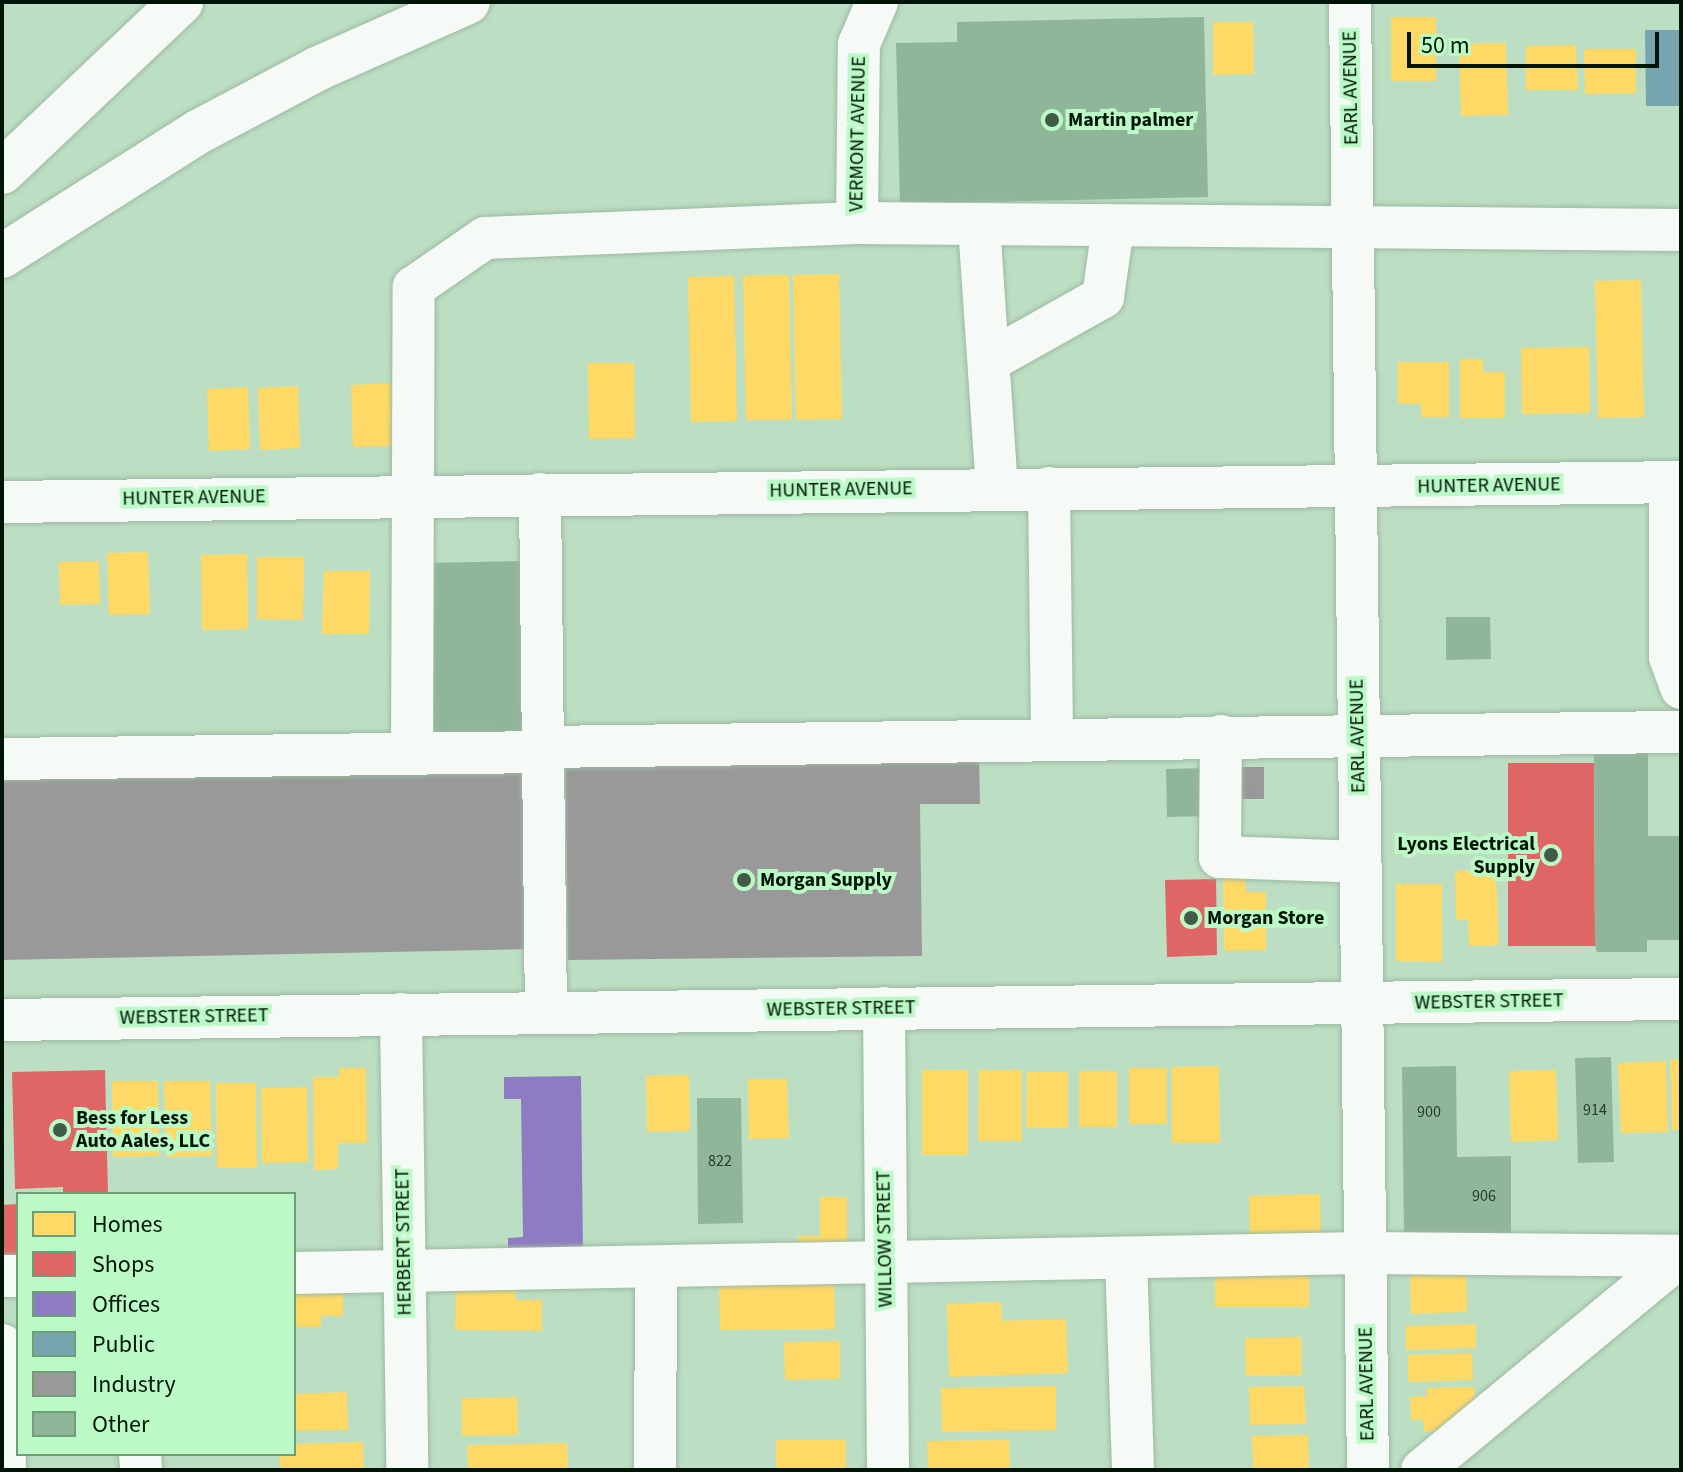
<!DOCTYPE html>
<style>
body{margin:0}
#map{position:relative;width:1683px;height:1472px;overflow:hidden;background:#bcdec2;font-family:"Source Sans 3",sans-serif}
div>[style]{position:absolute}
.homes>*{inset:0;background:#ffd966}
.shops>*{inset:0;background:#e06666}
.offices>*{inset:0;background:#8e7cc3}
.public>*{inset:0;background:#76a5af}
.industry>*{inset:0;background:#999}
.building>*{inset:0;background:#90b699}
.roads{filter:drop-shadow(0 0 2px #9db8a2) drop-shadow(0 0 2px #9db8a2)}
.minor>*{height:42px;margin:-21px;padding:0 21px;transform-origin:21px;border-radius:21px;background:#f5faf6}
.highway>*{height:44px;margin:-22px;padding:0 22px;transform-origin:22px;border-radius:22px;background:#f5faf6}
.dots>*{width:22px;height:22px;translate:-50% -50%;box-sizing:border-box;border:4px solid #bbfac7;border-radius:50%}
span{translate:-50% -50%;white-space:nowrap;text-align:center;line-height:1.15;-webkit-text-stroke:8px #bbfac7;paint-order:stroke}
.number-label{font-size:16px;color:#243d2a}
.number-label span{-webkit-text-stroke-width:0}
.street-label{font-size:20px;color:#001505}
.poi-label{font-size:20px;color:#001505;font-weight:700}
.left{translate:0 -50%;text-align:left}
.right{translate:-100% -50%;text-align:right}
.frame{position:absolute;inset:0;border:4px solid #001505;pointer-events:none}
.legend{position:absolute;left:16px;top:1192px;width:280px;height:264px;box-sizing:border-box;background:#bbfac7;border:2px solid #709e79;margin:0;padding:10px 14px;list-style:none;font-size:24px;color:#001505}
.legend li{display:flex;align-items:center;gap:16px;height:40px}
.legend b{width:40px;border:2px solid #709e79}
.scale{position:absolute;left:1407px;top:32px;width:252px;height:36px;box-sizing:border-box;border:4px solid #001505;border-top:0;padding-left:10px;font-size:24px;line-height:28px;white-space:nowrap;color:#001505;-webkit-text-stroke:6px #bbfac7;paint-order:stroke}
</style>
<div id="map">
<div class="homes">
<div style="clip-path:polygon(1391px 17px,1436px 17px,1436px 81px,1391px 81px)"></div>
<div style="clip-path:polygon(1213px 22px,1253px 22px,1254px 74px,1213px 75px)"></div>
<div style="clip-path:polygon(1506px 43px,1508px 115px,1461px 116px,1459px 44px)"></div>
<div style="clip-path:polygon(1576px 45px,1578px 90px,1526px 90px,1526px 46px)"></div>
<div style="clip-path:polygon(1584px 49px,1636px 49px,1636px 93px,1585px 94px)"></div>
<div style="clip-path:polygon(839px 274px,842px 419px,796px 420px,793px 275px)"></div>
<div style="clip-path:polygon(789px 275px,792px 420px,746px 420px,743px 276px)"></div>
<div style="clip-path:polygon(734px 276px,737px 421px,691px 422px,688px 277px)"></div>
<div style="clip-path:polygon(1641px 280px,1644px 417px,1598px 418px,1595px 281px)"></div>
<div style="clip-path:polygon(1589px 347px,1590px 413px,1522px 414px,1521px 348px)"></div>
<div style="clip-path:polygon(1460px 359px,1483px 359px,1483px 372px,1505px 372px,1505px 418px,1460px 418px)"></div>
<div style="clip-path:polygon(1398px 362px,1449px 362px,1449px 417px,1421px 417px,1421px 404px,1398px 404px)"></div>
<div style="clip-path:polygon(588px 363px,634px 363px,635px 438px,589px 439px)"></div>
<div style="clip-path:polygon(392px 383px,394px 446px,353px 447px,351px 385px)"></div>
<div style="clip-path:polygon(298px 386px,300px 448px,260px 450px,258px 388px)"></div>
<div style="clip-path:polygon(248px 387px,250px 449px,209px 451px,207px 389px)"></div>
<div style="clip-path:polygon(148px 552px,150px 614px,109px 615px,107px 553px)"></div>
<div style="clip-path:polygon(247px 554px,248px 629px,202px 630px,201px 555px)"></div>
<div style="clip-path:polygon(257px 557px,304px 557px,303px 620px,257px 619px)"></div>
<div style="clip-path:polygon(99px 561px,100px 604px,60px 605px,59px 562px)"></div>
<div style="clip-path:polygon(324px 571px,370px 571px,369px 634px,322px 634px)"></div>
<div style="clip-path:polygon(1496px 870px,1499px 945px,1469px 946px,1468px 920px,1456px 920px,1455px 871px)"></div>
<div style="clip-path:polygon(1245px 874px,1246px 892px,1266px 892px,1266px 950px,1224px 951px,1223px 875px)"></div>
<div style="clip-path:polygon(1396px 884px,1442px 884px,1442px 962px,1396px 961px)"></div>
<div style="clip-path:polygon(1681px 1059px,1681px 1130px,1672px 1130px,1670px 1060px)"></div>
<div style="clip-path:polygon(1666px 1061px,1668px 1132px,1621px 1133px,1618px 1063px)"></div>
<div style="clip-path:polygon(1219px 1066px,1220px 1143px,1172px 1143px,1172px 1067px)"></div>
<div style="clip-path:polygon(339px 1068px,366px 1068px,367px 1143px,338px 1143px,338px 1169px,314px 1170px,313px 1077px,339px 1077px)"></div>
<div style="clip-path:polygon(1129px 1068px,1167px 1068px,1167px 1124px,1129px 1124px)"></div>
<div style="clip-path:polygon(922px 1070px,968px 1070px,968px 1155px,922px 1155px)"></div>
<div style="clip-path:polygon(979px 1070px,1022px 1070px,1022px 1141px,978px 1141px)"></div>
<div style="clip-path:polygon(1556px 1070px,1558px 1140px,1511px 1142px,1509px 1071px)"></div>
<div style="clip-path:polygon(1079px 1071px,1117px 1071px,1117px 1127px,1079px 1127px)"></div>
<div style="clip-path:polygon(1027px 1072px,1068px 1072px,1068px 1128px,1026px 1128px)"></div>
<div style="clip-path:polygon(689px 1075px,690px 1131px,647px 1132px,646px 1076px)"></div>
<div style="clip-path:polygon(748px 1079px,787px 1079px,789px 1138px,749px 1139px)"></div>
<div style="clip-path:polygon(112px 1081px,158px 1081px,159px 1156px,113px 1157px)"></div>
<div style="clip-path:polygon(164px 1081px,210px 1081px,212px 1156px,166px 1157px)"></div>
<div style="clip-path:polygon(216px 1083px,256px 1083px,257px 1168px,217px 1168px)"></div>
<div style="clip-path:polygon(307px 1087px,308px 1162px,262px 1163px,261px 1088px)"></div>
<div style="clip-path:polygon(1320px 1194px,1321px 1240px,1250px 1242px,1249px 1196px)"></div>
<div style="clip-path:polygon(820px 1197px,847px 1197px,847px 1261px,798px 1261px,798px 1236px,820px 1236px)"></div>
<div style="clip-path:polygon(1466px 1274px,1467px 1312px,1411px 1314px,1410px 1275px)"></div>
<div style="clip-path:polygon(1215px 1275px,1309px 1275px,1309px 1307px,1215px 1307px)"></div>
<div style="clip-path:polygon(834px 1283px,835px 1329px,720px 1330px,719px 1285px)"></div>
<div style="clip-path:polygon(456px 1284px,515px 1285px,515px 1300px,542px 1300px,542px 1331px,455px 1330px)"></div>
<div style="clip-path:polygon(294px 1291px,343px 1291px,343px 1316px,321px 1316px,321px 1327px,294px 1327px)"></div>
<div style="clip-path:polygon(1001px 1302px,1002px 1321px,1066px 1319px,1068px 1373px,949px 1377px,947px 1304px)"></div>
<div style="clip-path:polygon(1476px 1324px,1476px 1348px,1406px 1350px,1406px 1326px)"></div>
<div style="clip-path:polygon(1301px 1337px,1302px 1375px,1246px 1376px,1245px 1338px)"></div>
<div style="clip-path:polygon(840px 1341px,840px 1379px,785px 1380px,784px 1342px)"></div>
<div style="clip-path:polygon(1472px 1353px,1473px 1380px,1408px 1382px,1408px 1355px)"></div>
<div style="clip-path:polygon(1056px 1386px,1056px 1430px,942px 1432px,941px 1388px)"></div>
<div style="clip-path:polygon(1304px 1386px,1306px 1424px,1250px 1425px,1249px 1387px)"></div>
<div style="clip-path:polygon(1474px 1387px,1475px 1417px,1456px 1431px,1424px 1432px,1423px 1420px,1411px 1420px,1410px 1397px,1427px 1396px,1427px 1388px)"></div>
<div style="clip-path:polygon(347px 1392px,348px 1430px,294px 1431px,294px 1394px)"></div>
<div style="clip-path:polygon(517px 1397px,518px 1435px,462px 1436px,462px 1398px)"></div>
<div style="clip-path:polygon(1308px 1435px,1309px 1470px,1253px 1470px,1252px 1436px)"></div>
<div style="clip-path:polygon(776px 1440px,846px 1440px,846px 1470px,776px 1470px)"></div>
<div style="clip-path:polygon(1009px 1440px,1010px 1470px,928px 1470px,927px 1441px)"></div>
<div style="clip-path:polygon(363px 1442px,364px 1470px,280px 1470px,279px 1454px,294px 1454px,294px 1444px)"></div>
<div style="clip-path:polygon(567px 1443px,568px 1470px,468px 1470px,467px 1445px)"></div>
</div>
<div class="shops">
<div style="clip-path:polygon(1508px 763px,1594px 763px,1595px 946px,1508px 946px)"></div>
<div style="clip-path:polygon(1216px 879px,1217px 955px,1167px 957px,1165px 880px)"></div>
<div style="clip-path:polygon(105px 1070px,108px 1194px,63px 1194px,63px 1187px,15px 1189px,12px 1072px)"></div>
<div style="clip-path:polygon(18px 1204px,18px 1259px,2px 1259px,2px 1205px)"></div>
</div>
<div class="offices">
<div style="clip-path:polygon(581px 1076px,583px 1256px,508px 1257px,508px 1238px,523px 1237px,521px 1099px,504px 1099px,504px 1077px)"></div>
</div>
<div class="public">
<div style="clip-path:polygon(1645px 30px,1681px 30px,1681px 106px,1646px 106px)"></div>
</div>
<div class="industry">
<div style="clip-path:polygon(979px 755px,980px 804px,920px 804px,922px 956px,568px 960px,565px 761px)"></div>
<div style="clip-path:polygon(1228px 767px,1264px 767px,1264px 799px,1228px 799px)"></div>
<div style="clip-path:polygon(526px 771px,533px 949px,2px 960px,2px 775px)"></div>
</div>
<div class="building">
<div style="clip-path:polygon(1204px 17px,1208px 197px,900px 204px,896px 43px,957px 42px,957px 22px)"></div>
<div style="clip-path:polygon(525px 561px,530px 738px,433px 740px,429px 563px)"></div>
<div style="clip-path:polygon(1446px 617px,1490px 617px,1491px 659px,1446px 660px)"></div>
<div style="clip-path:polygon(1594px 750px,1648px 750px,1648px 836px,1681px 836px,1681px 940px,1647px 940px,1647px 952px,1597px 952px,1595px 946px)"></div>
<div style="clip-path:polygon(1208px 768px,1209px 816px,1167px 817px,1166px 769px)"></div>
<div style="clip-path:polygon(1611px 1057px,1614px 1162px,1578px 1163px,1575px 1058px)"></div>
<div style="clip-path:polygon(1456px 1066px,1457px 1157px,1511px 1156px,1511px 1236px,1404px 1237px,1402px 1067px)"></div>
<div style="clip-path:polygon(697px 1098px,741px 1098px,743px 1223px,698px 1224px)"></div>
</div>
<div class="roads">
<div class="minor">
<div style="left:1350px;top:2px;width:1468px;rotate:89.3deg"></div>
<div style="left:857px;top:223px;width:179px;rotate:-89.4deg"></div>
<div style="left:859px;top:44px;width:46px;rotate:-66.8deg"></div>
<div style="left:979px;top:225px;width:264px;rotate:86.1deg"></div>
<div style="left:989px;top:361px;width:131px;rotate:-29.3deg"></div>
<div style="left:1103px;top:297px;width:71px;rotate:-81.9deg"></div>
<div style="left:1670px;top:482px;width:175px;rotate:90deg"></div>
<div style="left:1670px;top:657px;width:33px;rotate:70deg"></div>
<div style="left:1049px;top:488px;width:251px;rotate:89.3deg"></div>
<div style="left:540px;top:494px;width:518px;rotate:89.34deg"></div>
<div style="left:2px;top:502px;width:1679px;rotate:-0.68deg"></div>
<div style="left:1221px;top:736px;width:121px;rotate:90.5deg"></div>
<div style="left:1220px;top:857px;width:140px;rotate:2deg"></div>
<div style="left:543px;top:747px;width:1138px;rotate:-0.76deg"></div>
<div style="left:412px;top:754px;width:467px;rotate:-89.8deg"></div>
<div style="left:414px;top:287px;width:86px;rotate:-34.6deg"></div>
<div style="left:485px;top:238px;width:372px;rotate:-2.3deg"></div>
<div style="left:857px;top:223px;width:824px;rotate:0.49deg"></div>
<div style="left:2px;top:759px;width:542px;rotate:-0.74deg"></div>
<div style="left:884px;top:1008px;width:462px;rotate:89.5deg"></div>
<div style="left:401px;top:1014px;width:456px;rotate:89.2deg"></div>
<div style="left:2px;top:1020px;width:1679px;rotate:-0.72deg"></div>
<div style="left:1126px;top:1258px;width:212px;rotate:88.1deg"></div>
<div style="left:294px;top:1273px;width:1071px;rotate:-1.07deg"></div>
<div style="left:1365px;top:1253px;width:316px;rotate:0.5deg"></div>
<div style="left:2px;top:1276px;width:16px"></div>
<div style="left:2px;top:1345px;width:125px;rotate:88.6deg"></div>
<div style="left:140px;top:1454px;width:16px;rotate:86deg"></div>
<div style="left:655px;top:1470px;width:203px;rotate:-89.7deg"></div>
<div style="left:1422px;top:1470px;width:336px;rotate:-39.6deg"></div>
</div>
<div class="highway">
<div style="left:2px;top:172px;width:247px;rotate:-43.5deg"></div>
<div style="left:2px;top:256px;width:234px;rotate:-32.3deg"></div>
<div style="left:200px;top:131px;width:132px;rotate:-27.9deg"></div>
<div style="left:317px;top:69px;width:165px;rotate:-23.9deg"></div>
</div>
</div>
<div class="dots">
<div style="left:1052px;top:120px;background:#425b47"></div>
<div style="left:1551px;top:855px;background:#425b47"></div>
<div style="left:744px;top:880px;background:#425b47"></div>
<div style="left:1191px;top:918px;background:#425b47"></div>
<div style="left:60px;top:1130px;background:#425b47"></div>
</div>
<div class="number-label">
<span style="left:1595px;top:1110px">914</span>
<span style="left:1429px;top:1112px">900</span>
<span style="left:720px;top:1161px">822</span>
<span style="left:1484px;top:1196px">906</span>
</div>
<div class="street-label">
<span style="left:1351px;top:88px;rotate:-91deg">EARL AVENUE</span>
<span style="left:858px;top:134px;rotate:-89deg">VERMONT AVENUE</span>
<span style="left:1489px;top:486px;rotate:-1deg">HUNTER AVENUE</span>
<span style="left:841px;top:490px;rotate:-1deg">HUNTER AVENUE</span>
<span style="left:194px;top:498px;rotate:-1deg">HUNTER AVENUE</span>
<span style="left:1358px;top:736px;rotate:-91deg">EARL AVENUE</span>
<span style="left:1489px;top:1002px;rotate:-1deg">WEBSTER STREET</span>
<span style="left:841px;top:1009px;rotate:-1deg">WEBSTER STREET</span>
<span style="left:194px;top:1017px;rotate:-1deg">WEBSTER STREET</span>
<span style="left:885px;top:1239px;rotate:-91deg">WILLOW STREET</span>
<span style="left:404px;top:1242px;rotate:-91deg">HERBERT STREET</span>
<span style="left:1367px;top:1384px;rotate:-91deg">EARL AVENUE</span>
</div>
<div class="poi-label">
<span class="left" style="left:1068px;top:120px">Martin palmer</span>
<span class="right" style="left:1535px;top:856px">Lyons Electrical<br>Supply</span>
<span class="left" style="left:760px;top:880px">Morgan Supply</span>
<span class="left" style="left:1207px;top:918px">Morgan Store</span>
<span class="left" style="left:76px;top:1130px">Bess for Less<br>Auto Aales, LLC</span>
</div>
<div class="frame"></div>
<ul class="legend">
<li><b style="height:22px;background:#ffd966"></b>Homes</li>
<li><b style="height:22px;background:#e06666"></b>Shops</li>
<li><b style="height:22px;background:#8e7cc3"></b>Offices</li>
<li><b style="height:22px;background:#76a5af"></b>Public</li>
<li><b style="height:22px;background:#999"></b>Industry</li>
<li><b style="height:22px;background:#90b699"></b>Other</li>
</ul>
<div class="scale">50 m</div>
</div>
